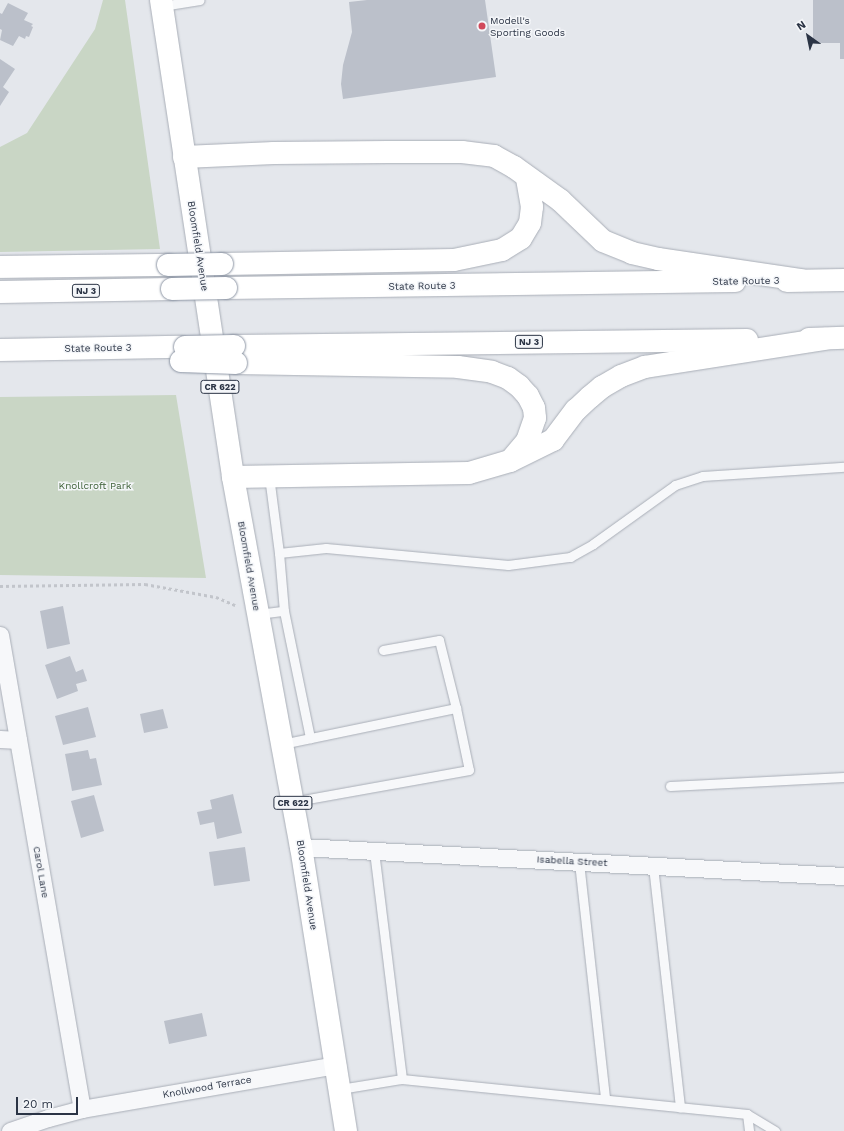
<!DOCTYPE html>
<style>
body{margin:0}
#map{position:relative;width:844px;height:1131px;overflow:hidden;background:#e4e7ec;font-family:"Work Sans",sans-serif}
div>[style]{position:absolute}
.green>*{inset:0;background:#c9d6c5}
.building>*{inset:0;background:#bbc0ca}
.path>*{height:2.5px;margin-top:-1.25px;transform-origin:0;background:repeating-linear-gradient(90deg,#c2c5cb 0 3px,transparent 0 6px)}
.roads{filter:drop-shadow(0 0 1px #a9aeb7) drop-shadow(0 0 1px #a9aeb7)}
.lane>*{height:9px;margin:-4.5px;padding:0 4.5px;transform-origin:4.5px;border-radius:4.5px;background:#f7f8fa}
.street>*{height:17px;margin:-8.5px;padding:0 8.5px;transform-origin:8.5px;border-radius:8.5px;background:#f7f8fa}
.primary>*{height:22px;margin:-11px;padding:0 11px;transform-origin:11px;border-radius:11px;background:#fff}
.highway>*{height:22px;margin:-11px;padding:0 11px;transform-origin:11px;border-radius:11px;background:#fff}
.bridges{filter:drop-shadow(0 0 1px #8b94a3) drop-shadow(0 0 1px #8b94a3)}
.highway-bridge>*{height:22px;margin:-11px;padding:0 11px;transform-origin:11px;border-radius:11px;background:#fff}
.dots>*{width:11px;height:11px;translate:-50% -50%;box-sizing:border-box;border:2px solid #f4f6f9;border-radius:50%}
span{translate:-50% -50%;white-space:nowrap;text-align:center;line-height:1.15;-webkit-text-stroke:3px #f4f6f9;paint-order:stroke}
.shield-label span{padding:1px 3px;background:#f4f6f9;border:1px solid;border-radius:3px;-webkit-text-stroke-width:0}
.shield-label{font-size:9px;color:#2b3445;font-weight:700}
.poi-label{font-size:10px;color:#2b3445}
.left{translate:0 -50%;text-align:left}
.street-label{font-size:10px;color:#2b3445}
.park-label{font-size:10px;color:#3f6138}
.north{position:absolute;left:788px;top:16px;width:40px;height:40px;-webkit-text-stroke:3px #f4f6f9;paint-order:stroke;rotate:327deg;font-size:11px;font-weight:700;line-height:16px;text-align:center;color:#2b3445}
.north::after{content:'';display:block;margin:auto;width:14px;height:18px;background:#2b3445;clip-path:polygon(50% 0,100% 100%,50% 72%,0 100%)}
.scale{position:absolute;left:16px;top:1097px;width:62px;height:18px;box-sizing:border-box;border:2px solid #2b3445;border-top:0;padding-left:5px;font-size:12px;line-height:14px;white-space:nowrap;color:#2b3445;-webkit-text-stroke:3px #f4f6f9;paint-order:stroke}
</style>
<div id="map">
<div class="green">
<div style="clip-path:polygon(103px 0,125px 0,160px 249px,0 252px,0 147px,27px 133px,95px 29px)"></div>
<div style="clip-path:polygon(176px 395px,206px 578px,0 575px,0 397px)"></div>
</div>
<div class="building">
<div style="clip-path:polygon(367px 0,485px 0,496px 77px,343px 99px,341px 84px,343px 65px,352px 32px,349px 2px)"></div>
<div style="clip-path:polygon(813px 0,844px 0,844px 59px,840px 59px,840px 43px,813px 43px)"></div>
<div style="clip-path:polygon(8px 3px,28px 13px,24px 20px,33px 24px,31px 26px,33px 27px,29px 37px,26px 36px,25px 39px,19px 36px,13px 46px,0 40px,2px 30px,0 29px,0 13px,2px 14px)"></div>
<div style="clip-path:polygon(0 59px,15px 69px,3px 87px,9px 92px,0 106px)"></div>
<div style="clip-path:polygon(63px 606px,70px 644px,47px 649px,40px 611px)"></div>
<div style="clip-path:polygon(70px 656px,76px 672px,83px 669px,87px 681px,76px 684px,78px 691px,57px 699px,45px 665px)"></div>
<div style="clip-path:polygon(88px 707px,96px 737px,63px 745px,55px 716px)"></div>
<div style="clip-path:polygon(163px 709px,168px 728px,144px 733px,140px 714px)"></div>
<div style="clip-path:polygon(88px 750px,90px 759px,96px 758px,102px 785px,72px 791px,65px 754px)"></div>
<div style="clip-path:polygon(233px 794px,242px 833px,217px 839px,214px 822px,200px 825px,197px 812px,212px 809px,210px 800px)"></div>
<div style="clip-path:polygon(94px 795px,104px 831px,81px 838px,71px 801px)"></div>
<div style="clip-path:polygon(245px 847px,250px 881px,214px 886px,209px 852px)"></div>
<div style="clip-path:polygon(202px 1013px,207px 1036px,169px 1044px,164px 1021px)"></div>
</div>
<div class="path">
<div style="left:0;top:586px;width:145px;rotate:-0.8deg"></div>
<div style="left:145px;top:584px;width:72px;rotate:10.4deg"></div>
<div style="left:216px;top:597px;width:21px;rotate:23deg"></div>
</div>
<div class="roads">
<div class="lane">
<div style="left:162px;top:6px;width:38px;rotate:-9deg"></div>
<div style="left:269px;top:476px;width:78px;rotate:82.6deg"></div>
<div style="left:279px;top:553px;width:58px;rotate:85.1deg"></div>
<div style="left:279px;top:553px;width:47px;rotate:-6.1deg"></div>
<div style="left:326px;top:548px;width:183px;rotate:5.3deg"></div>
<div style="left:508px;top:565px;width:63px;rotate:-7.4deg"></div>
<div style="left:570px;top:557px;width:26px;rotate:-29deg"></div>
<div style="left:593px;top:544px;width:101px;rotate:-35.7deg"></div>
<div style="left:675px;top:485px;width:29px;rotate:-18deg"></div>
<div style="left:703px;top:476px;width:141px;rotate:-3.7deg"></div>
<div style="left:258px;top:614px;width:26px;rotate:-7deg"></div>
<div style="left:284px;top:611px;width:130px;rotate:78.4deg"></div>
<div style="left:383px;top:650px;width:57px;rotate:-10.1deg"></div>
<div style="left:439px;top:640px;width:70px;rotate:76deg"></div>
<div style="left:282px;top:744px;width:178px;rotate:-11.7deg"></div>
<div style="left:456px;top:708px;width:63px;rotate:78.2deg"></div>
<div style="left:469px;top:770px;width:180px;rotate:169.8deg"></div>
<div style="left:670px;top:786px;width:174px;rotate:-3deg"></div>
<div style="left:579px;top:862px;width:238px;rotate:83.7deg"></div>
<div style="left:653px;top:866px;width:243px;rotate:83.6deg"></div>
<div style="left:402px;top:1079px;width:347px;rotate:5.8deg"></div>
<div style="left:747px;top:1114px;width:17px;rotate:83deg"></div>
<div style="left:340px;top:1089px;width:63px;rotate:-9.2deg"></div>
<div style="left:402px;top:1079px;width:230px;rotate:-97deg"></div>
<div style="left:747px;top:1114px;width:33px;rotate:31deg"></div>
</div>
<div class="street">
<div style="left:0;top:635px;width:481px;rotate:80.2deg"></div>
<div style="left:0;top:739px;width:18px;rotate:3deg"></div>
<div style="left:301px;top:847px;width:544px;rotate:3.06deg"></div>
<div style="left:10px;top:1131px;width:40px;rotate:-18.9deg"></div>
<div style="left:48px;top:1118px;width:35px;rotate:-15deg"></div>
<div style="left:82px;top:1109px;width:259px;rotate:-9.8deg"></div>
</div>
<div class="primary">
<div style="left:161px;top:0;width:482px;rotate:81.4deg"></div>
<div style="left:233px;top:477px;width:376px;rotate:79.6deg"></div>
<div style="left:301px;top:847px;width:288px;rotate:81deg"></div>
</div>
<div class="highway">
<div style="left:184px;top:157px;width:90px;rotate:-2.5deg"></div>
<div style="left:274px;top:153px;width:114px;rotate:-0.5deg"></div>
<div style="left:388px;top:152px;width:74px"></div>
<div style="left:462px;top:152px;width:32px;rotate:7deg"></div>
<div style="left:494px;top:156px;width:23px;rotate:29deg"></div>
<div style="left:514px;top:167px;width:57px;rotate:35.7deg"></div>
<div style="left:560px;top:200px;width:59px;rotate:43.6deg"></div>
<div style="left:603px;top:241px;width:31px;rotate:22deg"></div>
<div style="left:632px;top:253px;width:27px;rotate:13deg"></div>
<div style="left:658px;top:259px;width:145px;rotate:8.4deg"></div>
<div style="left:222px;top:264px;width:232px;rotate:-1deg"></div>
<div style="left:454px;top:260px;width:49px;rotate:-11.8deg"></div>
<div style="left:502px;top:250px;width:22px;rotate:-32deg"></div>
<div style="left:521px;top:238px;width:17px;rotate:-59deg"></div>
<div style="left:530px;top:223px;width:16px;rotate:-83deg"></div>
<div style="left:532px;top:207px;width:29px;rotate:-100deg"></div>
<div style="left:0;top:267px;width:168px;rotate:-0.7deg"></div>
<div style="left:787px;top:281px;width:57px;rotate:-1deg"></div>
<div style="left:226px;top:288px;width:509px;rotate:-0.79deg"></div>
<div style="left:0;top:292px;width:172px;rotate:-1deg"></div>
<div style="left:809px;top:339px;width:35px;rotate:-2deg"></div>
<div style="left:234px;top:346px;width:513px;rotate:-0.67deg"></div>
<div style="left:0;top:350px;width:180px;rotate:-1deg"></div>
<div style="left:236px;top:363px;width:222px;rotate:1deg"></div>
<div style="left:458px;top:367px;width:34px;rotate:8deg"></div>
<div style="left:492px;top:372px;width:17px;rotate:21deg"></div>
<div style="left:508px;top:378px;width:14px;rotate:36deg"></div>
<div style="left:519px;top:386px;width:13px;rotate:48deg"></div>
<div style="left:528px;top:396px;width:13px;rotate:63deg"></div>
<div style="left:534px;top:408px;width:10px;rotate:84deg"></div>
<div style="left:535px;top:418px;width:24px;rotate:109deg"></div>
<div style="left:527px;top:441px;width:23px;rotate:130deg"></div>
<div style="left:233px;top:477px;width:236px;rotate:-1deg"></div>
<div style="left:469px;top:473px;width:43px;rotate:-16.3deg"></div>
<div style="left:510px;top:461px;width:48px;rotate:-26deg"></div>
<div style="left:553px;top:440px;width:38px;rotate:-53deg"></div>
<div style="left:576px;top:410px;width:19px;rotate:-43deg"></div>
<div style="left:590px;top:397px;width:16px;rotate:-40deg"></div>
<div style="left:602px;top:387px;width:22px;rotate:-30deg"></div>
<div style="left:621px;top:376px;width:26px;rotate:-21deg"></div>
<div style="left:645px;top:367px;width:181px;rotate:-8.9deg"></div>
</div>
</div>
<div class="bridges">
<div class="highway-bridge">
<div style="left:168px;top:265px;width:54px;rotate:-1.1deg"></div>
<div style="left:172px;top:289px;width:54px;rotate:-1.1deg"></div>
<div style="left:185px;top:347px;width:49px;rotate:-1.2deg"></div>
<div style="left:181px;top:361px;width:55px;rotate:2.1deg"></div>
</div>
</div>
<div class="dots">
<div style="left:482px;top:26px;background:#d1495b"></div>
</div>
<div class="shield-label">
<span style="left:86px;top:291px">NJ 3</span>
<span style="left:529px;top:342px">NJ 3</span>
<span style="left:220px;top:387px">CR 622</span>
<span style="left:293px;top:803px">CR 622</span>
</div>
<div class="poi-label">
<span class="left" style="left:490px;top:26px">Modell's<br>Sporting Goods</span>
</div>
<div class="street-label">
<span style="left:198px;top:246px;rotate:81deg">Bloomfield Avenue</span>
<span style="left:746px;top:281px;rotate:-1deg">State Route 3</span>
<span style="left:422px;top:286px;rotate:-1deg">State Route 3</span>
<span style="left:98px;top:348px;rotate:-1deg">State Route 3</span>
<span style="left:249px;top:566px;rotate:80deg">Bloomfield Avenue</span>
<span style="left:572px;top:861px;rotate:3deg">Isabella Street</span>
<span style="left:41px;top:872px;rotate:80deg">Carol Lane</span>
<span style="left:307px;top:885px;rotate:81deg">Bloomfield Avenue</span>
<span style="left:207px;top:1087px;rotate:-10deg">Knollwood Terrace</span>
</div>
<div class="park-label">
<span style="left:95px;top:486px">Knollcroft Park</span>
</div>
<div class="north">N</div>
<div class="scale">20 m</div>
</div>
